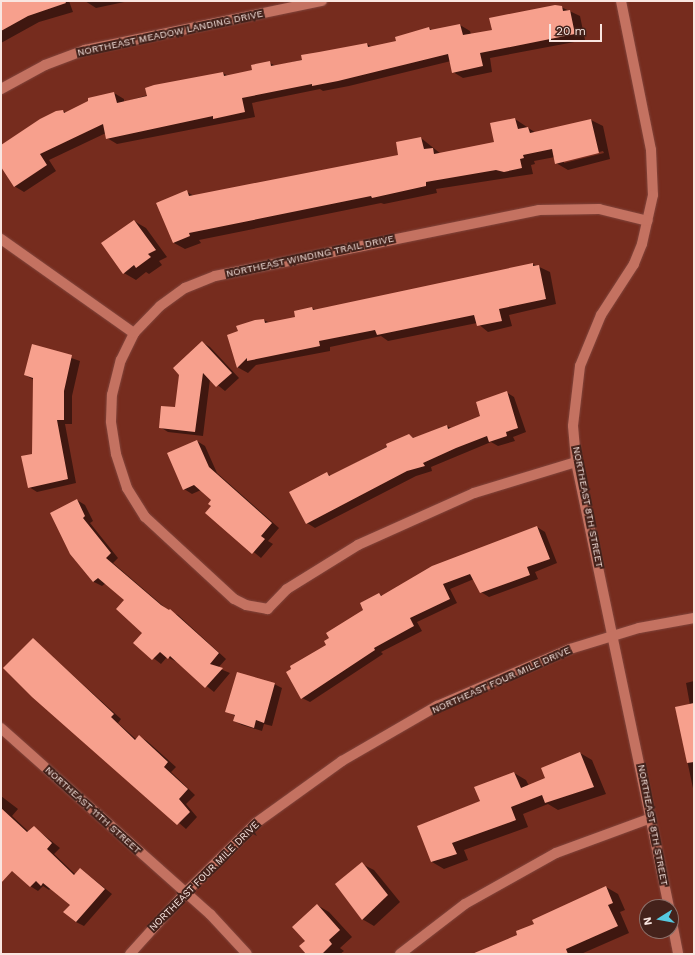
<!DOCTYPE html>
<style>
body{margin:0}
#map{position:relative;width:695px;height:955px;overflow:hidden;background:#762c1e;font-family:"Work Sans",sans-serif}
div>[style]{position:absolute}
.shadow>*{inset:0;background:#0007}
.building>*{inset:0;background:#f7a08d}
.roads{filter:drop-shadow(0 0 1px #81453c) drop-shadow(0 0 1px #81453c)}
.minor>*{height:10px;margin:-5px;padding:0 5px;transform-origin:5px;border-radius:5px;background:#c47261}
.tertiary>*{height:10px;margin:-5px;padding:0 5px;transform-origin:5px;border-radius:5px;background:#c47261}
span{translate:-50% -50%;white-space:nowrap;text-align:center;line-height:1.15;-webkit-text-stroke:4px #44221b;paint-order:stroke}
.street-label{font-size:10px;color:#f9e6e1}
.frame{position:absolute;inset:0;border:2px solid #f9e6e1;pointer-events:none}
.north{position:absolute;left:639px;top:899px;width:40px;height:40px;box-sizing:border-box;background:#44221b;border:1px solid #8c706a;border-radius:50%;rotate:259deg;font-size:11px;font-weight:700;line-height:16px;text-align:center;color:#f9e6e1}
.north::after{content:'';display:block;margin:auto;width:14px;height:18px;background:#56c9e0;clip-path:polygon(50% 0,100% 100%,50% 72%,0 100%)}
.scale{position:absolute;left:549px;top:24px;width:53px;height:18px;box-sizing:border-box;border:2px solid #f9e6e1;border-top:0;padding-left:5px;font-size:12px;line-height:14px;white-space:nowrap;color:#f9e6e1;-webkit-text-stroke:3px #44221b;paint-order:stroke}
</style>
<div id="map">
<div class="shadow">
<div style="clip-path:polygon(1px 1px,69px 1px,73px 12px,39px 22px,1px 43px)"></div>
<div style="clip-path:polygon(85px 1px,129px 1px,96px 8px)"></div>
<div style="clip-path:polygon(561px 7px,580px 16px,585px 40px,490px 58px,492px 72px,463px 78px,453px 72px,451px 61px,349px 86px,323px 91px,320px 89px,252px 103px,255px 117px,117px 144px,107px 138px,106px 133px,49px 160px,56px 171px,24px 192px,14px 186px,1px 165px,1px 152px,63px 111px,67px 113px,114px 93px,124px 99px,124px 102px,223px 73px,228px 76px,253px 71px,270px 63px,276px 66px,367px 44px,372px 47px,397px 42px,429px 28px,433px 31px,460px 25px,470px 31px,471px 35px,493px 31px)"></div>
<div style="clip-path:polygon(evenodd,515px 119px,536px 133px,591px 120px,603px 126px,610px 159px,568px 170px,556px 163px,555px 157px,534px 161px,535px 164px,531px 165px,533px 174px,436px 189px,437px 193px,384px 204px,381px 203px,199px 240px,201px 243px,185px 249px,174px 243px,187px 192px,194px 196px,400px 156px,421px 138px,441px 154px,495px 143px,515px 119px,603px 151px,604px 153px,564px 163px,564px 161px,603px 151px)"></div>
<div style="clip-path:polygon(134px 221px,146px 228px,167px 257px,159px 261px,162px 265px,149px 274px,146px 272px,136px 280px,124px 273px)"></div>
<div style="clip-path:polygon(533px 264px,550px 272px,556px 304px,509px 315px,512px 326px,488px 332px,477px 323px,388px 341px,381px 336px,330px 347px,330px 351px,256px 365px,248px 373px,237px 367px,264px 320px,270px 323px,297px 318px,312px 308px,316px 310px)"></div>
<div style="clip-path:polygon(202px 342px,210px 347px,239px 378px,225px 391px,210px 379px,203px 436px,168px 432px,160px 427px,176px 408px)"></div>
<div style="clip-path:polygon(33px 345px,80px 361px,72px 396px,72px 424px,65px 424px,76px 483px,37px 492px,29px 487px,33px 455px,34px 380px,25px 375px)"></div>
<div style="clip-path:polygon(506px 392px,514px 397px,526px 432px,513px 437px,515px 441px,498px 446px,491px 442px,431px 467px,432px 471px,416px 476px,315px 528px,307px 523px,327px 473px,331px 476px,409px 435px,414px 438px,447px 426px,451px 428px,482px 417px)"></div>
<div style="clip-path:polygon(197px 441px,205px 446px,217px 473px,279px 528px,268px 541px,273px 544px,261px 558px,206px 513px,212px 506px,213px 500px,201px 490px,192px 494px,184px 489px)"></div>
<div style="clip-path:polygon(77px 500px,85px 505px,93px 521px,90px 523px,118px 558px,113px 563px,169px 611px,178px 615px,226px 659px,218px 668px,230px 673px,214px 692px,177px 662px,167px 657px,161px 664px,134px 643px,143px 633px,125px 600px,106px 583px,102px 586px,94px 582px,71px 553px)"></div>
<div style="clip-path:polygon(537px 527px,545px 532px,557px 563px,535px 572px,538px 579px,489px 597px,481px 592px,474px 579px,450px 589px,457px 603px,417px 622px,422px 631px,381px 652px,383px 654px,310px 702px,302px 698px,328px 645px,379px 594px,383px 596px)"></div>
<div style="clip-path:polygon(33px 639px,121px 719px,118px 723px,137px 740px,139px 736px,147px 741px,176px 767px,171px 772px,195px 795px,186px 804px,197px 817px,186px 829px,33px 696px)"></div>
<div style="clip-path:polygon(694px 681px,694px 793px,676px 708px,690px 705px,686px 683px)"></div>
<div style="clip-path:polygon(274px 684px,282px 688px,272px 726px,264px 724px,262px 731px,242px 725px,234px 721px,235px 716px,227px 711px)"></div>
<div style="clip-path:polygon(580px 753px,592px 760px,606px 794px,558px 810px,548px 804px,523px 814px,528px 827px,464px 850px,468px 860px,444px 869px,432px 862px,418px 826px,481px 801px,514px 773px,526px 780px,529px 786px,547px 779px)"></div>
<div style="clip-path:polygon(1px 796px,18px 809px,12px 816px,29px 832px,34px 827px,60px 848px,54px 854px,76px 875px,81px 869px,112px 894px,84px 926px,76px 922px,71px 905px,51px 888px,49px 890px,43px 886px,38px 891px,30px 886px,1px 848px)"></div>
<div style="clip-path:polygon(362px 864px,374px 870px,400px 902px,374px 926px,362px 919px)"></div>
<div style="clip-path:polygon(606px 887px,618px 894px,625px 910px,620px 912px,629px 933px,581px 954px,487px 954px,535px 924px)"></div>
<div style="clip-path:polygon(317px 905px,329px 912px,352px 937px,340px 948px,344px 951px,340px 954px,307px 954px,306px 941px)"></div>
</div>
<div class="building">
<div style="clip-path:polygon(1px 1px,65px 1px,66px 3px,28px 16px,1px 31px)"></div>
<div style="clip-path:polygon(555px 5px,562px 6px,563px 11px,570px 10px,575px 34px,480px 53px,483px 66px,452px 73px,448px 54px,338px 81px,312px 86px,312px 84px,242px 98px,245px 112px,213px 119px,213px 116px,106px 139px,103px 124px,40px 154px,47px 165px,14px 187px,1px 167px,1px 145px,40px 119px,56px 111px,63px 110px,64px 113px,88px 101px,88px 98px,114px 92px,117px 103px,147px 96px,145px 88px,154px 85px,223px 72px,224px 76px,252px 70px,251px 65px,270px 61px,271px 66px,302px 60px,301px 55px,319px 52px,367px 43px,368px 47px,396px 41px,395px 37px,429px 27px,430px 30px,460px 24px,463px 35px,492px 30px,489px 18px)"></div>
<div style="clip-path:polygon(515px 118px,518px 129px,528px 127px,530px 133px,591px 119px,599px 153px,555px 164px,552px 149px,523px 155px,524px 158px,520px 159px,522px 168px,504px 172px,496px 170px,426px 182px,426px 186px,372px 198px,371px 196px,189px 233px,190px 236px,173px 243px,156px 203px,187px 190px,189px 196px,398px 155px,396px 142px,421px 137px,424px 149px,433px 148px,434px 154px,494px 142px,490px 123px)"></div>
<div style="clip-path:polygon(134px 220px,156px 250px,148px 254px,151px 257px,136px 268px,134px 265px,123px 274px,101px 243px)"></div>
<div style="clip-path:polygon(533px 263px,533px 266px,539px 265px,546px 299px,499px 309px,502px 321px,477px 326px,474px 315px,377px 335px,375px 330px,319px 341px,320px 346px,247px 361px,247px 358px,237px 368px,227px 335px,238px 331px,236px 326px,255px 320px,264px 319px,265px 323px,295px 317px,294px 311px,312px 307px,313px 310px)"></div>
<div style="clip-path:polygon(202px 341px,232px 373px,216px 387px,203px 373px,195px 432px,159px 428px,161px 406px,175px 407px,179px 375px,173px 368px)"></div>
<div style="clip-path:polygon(32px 344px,72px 355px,64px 391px,64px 420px,57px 420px,68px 479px,28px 488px,21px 456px,32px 454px,33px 378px,24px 375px)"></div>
<div style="clip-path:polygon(507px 391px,518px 428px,506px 432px,507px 436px,489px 442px,487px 436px,456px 448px,423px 463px,425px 466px,407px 471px,306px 524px,289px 492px,327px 472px,329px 476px,387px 447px,386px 444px,409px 434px,413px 438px,447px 425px,448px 429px,480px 416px,476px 402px)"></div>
<div style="clip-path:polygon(197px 440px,209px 467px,272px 523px,261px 536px,265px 539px,252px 554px,205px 513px,211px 506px,208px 504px,211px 500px,194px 485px,183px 490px,167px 453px)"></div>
<div style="clip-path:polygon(77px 499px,85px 516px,83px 518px,111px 553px,106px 558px,161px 605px,169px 610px,170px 609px,219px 653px,210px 664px,223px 668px,205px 688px,170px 656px,168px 659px,160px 652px,152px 660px,133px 643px,142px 633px,116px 609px,124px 600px,98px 578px,93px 582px,70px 554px,50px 513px)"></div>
<div style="clip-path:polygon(537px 526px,550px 559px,527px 567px,530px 575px,480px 593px,470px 574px,443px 584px,450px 599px,410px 618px,414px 626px,374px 648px,375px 650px,301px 699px,286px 672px,291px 669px,290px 666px,326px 645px,324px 641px,329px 638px,326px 633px,363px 610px,360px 603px,379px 593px,381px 596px,432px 566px)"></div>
<div style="clip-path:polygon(33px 638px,114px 714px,111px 717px,135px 740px,139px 735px,168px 762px,164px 767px,188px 789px,179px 799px,190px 812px,177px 825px,32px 697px,3px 668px)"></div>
<div style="clip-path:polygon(237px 672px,275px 683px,264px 723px,256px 720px,254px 728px,233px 721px,235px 715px,225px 712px)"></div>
<div style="clip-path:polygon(694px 703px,694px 762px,687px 763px,675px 707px)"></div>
<div style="clip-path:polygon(580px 752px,594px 787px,545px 803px,542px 795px,511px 807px,516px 820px,452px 843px,457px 854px,431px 862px,417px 826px,480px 801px,474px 787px,514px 772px,521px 788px,545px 778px,541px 768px)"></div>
<div style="clip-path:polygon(1px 808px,27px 832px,34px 826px,52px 843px,47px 849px,74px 875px,80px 868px,105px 889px,76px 922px,63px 912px,70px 905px,43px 883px,41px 886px,36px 881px,30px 887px,12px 871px,1px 883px)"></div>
<div style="clip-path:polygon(362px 862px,388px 895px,362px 920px,335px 884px)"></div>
<div style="clip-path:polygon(606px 886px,613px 903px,608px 905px,618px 926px,566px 949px,568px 954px,472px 954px,517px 935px,516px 931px,534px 924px,532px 920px)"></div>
<div style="clip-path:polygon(317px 904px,340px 930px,329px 940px,332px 944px,322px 954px,306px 954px,299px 946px,305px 941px,292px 927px)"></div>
</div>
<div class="roads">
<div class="minor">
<div style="left:621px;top:1px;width:152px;rotate:78.6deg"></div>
<div style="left:651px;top:150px;width:45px;rotate:87.5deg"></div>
<div style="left:653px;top:195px;width:50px;rotate:102.7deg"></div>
<div style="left:642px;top:244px;width:22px;rotate:112deg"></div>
<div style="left:634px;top:264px;width:61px;rotate:122.9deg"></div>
<div style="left:601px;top:315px;width:55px;rotate:112.4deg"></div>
<div style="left:580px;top:366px;width:60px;rotate:96.7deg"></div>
<div style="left:573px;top:426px;width:36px;rotate:85deg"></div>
<div style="left:576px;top:462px;width:455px;rotate:78.2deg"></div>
<div style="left:1px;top:89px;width:50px;rotate:-28.6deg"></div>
<div style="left:45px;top:65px;width:43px;rotate:-20.6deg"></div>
<div style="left:85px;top:50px;width:242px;rotate:-11.7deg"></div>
<div style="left:1px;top:239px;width:163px;rotate:35.3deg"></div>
<div style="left:576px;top:462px;width:107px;rotate:163.1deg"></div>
<div style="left:474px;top:493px;width:127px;rotate:155.9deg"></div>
<div style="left:358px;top:545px;width:84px;rotate:148.2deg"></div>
<div style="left:287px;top:589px;width:28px;rotate:134deg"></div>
<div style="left:268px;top:609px;width:22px;rotate:-170deg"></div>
<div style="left:246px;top:605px;width:13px;rotate:-153deg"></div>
<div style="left:234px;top:599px;width:121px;rotate:-137.3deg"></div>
<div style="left:145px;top:517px;width:34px;rotate:-122deg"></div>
<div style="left:127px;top:488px;width:36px;rotate:-108deg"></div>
<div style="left:116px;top:454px;width:33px;rotate:-99deg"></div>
<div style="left:111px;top:421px;width:26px;rotate:-88deg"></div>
<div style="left:112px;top:395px;width:36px;rotate:-76deg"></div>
<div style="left:121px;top:360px;width:30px;rotate:-64deg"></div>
<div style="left:134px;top:333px;width:37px;rotate:-46deg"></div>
<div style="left:160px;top:306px;width:31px;rotate:-36deg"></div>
<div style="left:185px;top:288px;width:32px;rotate:-22deg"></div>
<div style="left:215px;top:276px;width:331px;rotate:-11.5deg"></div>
<div style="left:539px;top:210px;width:60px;rotate:-1deg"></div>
<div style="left:599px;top:209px;width:50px;rotate:13.8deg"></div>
<div style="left:1px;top:728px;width:280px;rotate:41.7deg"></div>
<div style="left:210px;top:914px;width:54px;rotate:47.2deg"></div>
<div style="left:671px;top:917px;width:38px;rotate:79deg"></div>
<div style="left:400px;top:954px;width:82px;rotate:-37.6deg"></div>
<div style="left:465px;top:904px;width:104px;rotate:-29.3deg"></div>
<div style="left:556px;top:853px;width:101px;rotate:-20.2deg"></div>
</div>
<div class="tertiary">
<div style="left:130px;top:954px;width:84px;rotate:-47.9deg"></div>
<div style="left:186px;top:892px;width:98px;rotate:-44.6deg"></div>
<div style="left:256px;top:823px;width:106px;rotate:-35.8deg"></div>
<div style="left:342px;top:761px;width:110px;rotate:-30.1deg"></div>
<div style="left:437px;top:706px;width:145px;rotate:-23.2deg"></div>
<div style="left:570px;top:649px;width:72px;rotate:-16.9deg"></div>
<div style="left:639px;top:628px;width:56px;rotate:-10.3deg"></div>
</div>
</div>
<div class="street-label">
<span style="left:170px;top:33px;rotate:-12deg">NORTHEAST MEADOW LANDING DRIVE</span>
<span style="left:310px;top:256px;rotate:-12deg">NORTHEAST WINDING TRAIL DRIVE</span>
<span style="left:588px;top:507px;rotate:79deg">NORTHEAST 8TH STREET</span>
<span style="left:501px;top:680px;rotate:-24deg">NORTHEAST FOUR MILE DRIVE</span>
<span style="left:93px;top:810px;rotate:42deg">NORTHEAST 11TH STREET</span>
<span style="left:653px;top:825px;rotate:79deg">NORTHEAST 8TH STREET</span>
<span style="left:204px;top:876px;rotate:-45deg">NORTHEAST FOUR MILE DRIVE</span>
</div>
<div class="frame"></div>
<div class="north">N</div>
<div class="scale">20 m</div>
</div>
